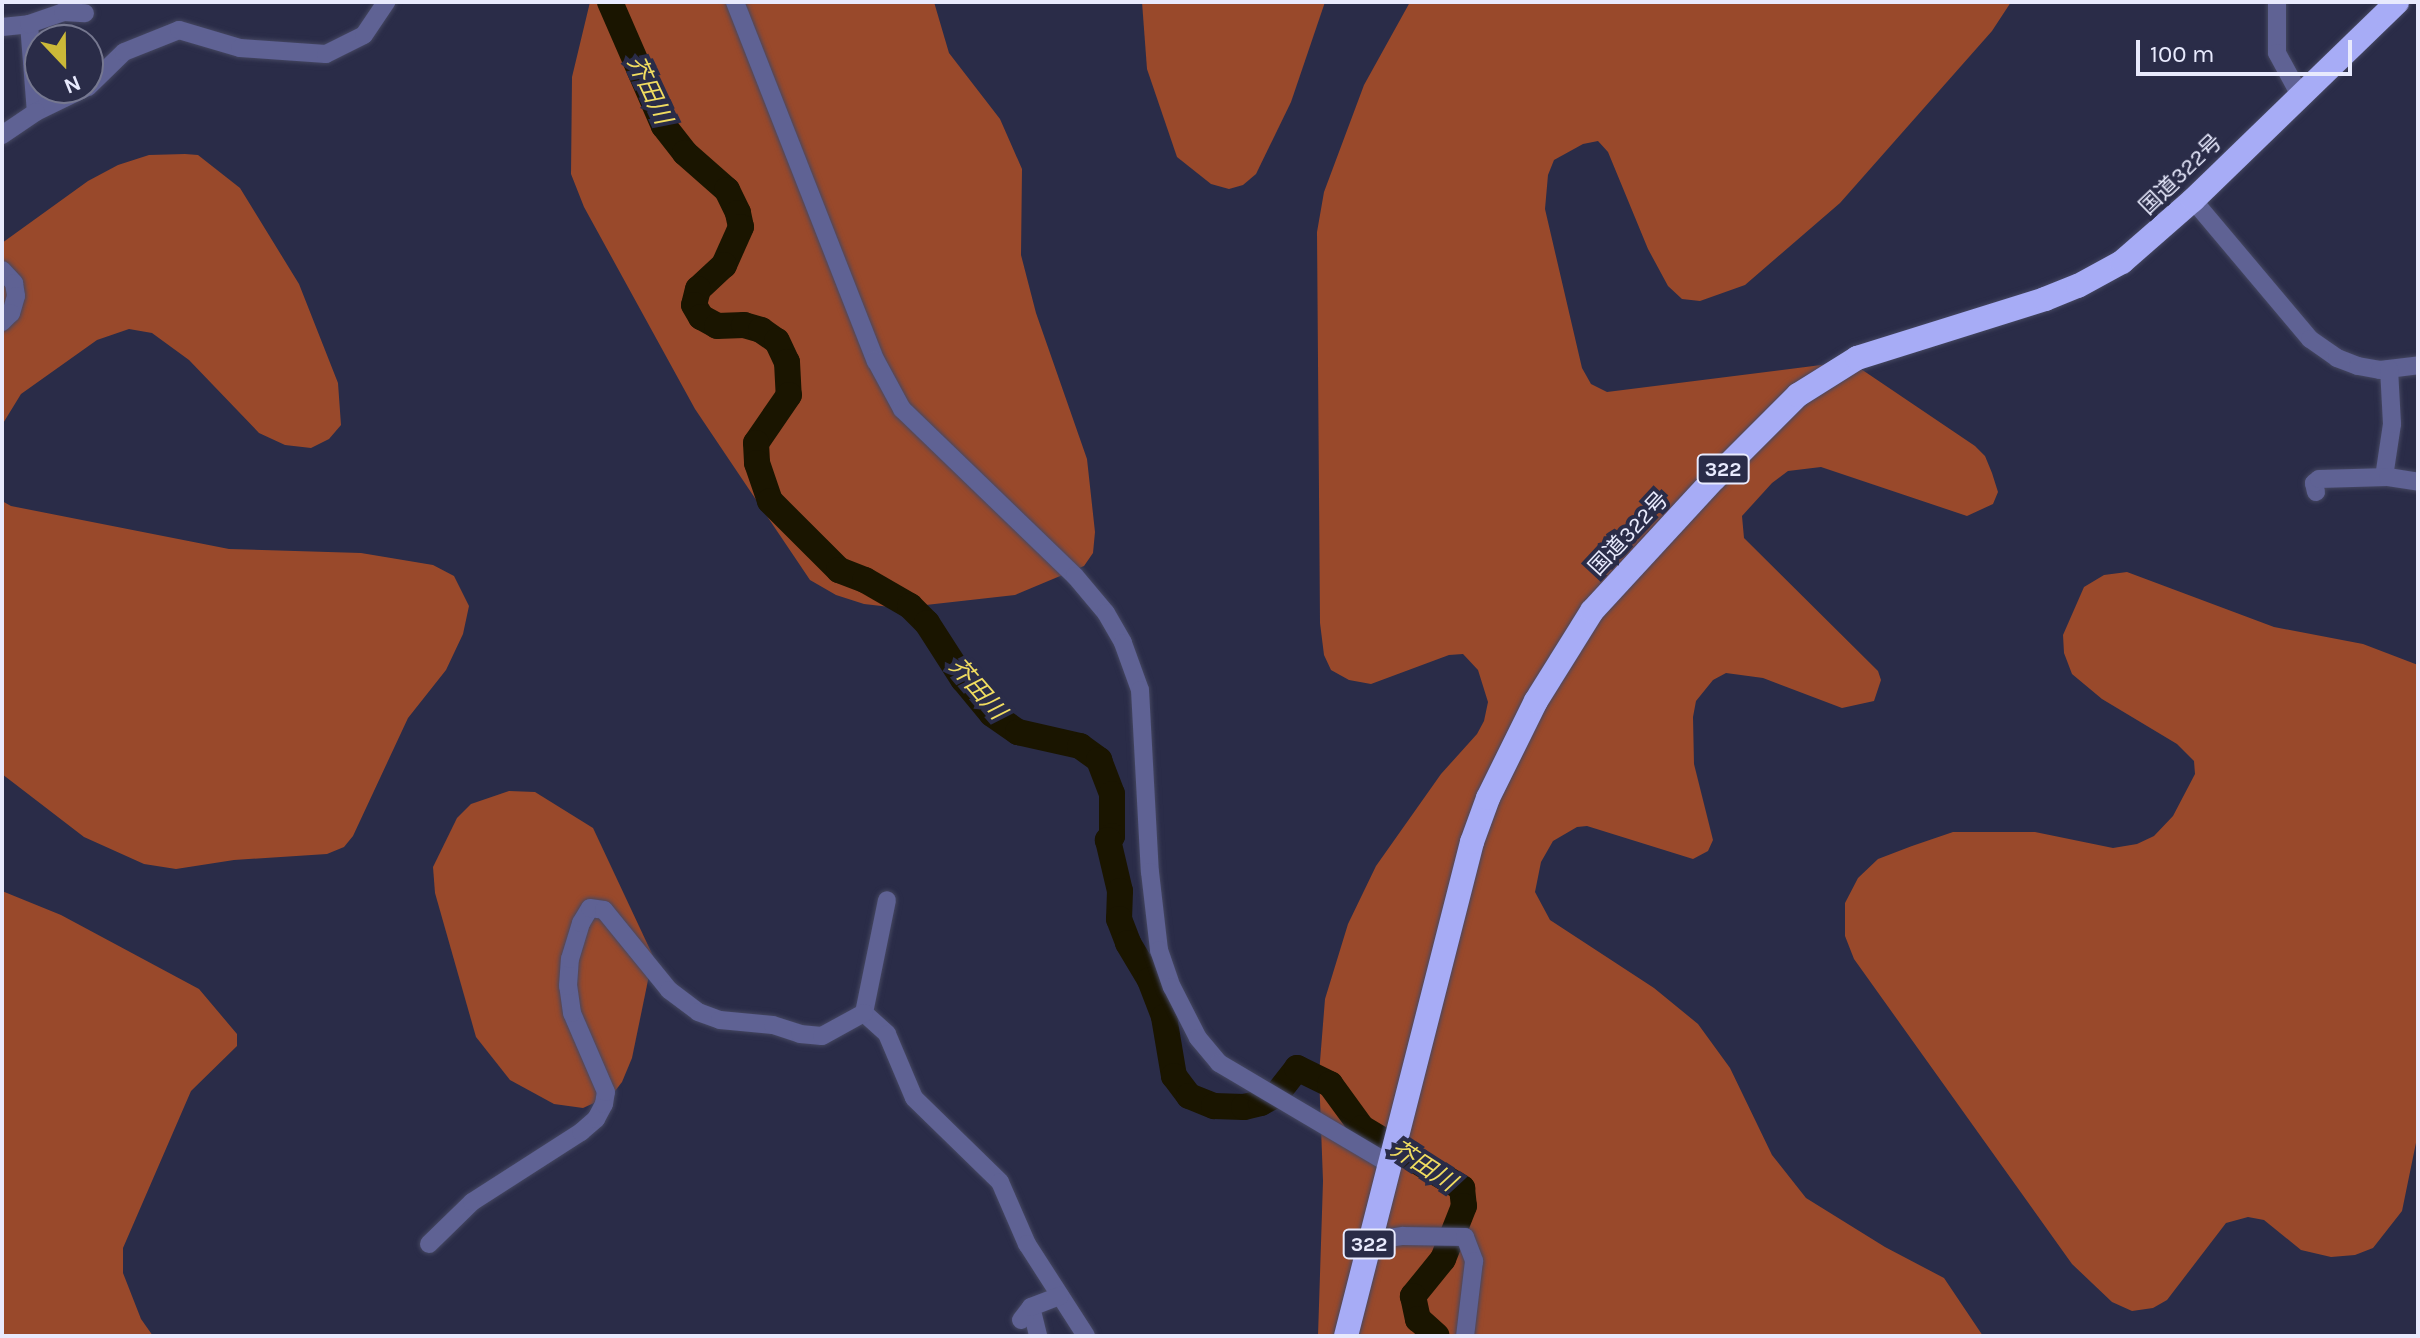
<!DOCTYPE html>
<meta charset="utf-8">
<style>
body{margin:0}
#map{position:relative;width:2420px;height:1338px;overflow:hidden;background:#2a2c48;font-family:Karla,"Noto Sans JP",sans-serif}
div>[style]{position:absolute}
.forest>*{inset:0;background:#99492b}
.river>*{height:26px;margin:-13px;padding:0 13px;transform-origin:13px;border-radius:13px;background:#1a1500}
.roads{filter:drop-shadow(0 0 2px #454761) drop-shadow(0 0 2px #454761)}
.minor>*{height:18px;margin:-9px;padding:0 9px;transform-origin:9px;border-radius:9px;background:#5f6294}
.highway>*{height:24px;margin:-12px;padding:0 12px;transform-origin:12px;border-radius:12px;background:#a7acf6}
span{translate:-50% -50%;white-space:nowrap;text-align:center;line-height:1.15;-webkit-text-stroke:8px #2a2c48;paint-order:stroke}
.shield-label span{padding:2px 6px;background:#2a2c48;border:2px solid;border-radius:6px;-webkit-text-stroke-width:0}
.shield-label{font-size:20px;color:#e8eafd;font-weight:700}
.street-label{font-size:22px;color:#e8eafd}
.water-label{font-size:24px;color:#f1dd60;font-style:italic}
.frame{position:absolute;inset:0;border:4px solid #e8eafd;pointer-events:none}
.north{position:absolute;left:24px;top:24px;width:80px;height:80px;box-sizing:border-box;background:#2a2c48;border:2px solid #767890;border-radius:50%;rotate:158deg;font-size:22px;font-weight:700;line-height:32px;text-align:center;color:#e8eafd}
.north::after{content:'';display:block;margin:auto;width:28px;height:36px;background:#ccb938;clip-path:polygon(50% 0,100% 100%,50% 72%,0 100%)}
.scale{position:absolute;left:2136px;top:40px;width:216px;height:36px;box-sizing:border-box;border:4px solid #e8eafd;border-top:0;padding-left:10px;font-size:24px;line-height:28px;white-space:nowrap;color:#e8eafd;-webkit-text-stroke:6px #2a2c48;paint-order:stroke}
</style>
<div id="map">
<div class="forest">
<div style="clip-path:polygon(590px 2px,934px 2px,949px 53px,1000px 119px,1022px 169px,1021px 255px,1036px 313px,1087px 459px,1095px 532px,1093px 553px,1084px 566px,1015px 595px,899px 608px,864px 604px,836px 595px,810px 580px,695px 409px,584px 207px,571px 174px,572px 77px)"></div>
<div style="clip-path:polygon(1142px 2px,1325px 2px,1291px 102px,1256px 174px,1243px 185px,1229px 189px,1211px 184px,1177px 157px,1147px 69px)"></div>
<div style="clip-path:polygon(1410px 2px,2011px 2px,1992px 31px,1840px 203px,1745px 285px,1700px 301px,1682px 299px,1668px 286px,1648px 249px,1608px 152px,1598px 141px,1583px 144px,1554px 160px,1548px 175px,1545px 209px,1582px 368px,1591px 384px,1607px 392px,1837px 363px,1858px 367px,1975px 446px,1985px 456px,1992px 473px,1998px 492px,1993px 504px,1967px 516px,1821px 467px,1788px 471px,1772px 483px,1742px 516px,1744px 538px,1878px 671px,1881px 680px,1874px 701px,1842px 708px,1763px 678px,1726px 673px,1713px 680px,1696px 701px,1693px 717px,1694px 764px,1713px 840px,1708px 851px,1693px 859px,1587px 826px,1577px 827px,1553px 841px,1541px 862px,1535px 892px,1550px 920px,1654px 988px,1698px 1024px,1730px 1068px,1772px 1155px,1806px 1198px,1885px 1247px,1944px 1278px,1983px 1336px,1318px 1336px,1323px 1181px,1319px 1074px,1325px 999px,1348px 924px,1376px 866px,1441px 774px,1477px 734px,1484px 721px,1488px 702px,1478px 670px,1463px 654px,1449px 655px,1371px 684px,1349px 680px,1331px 670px,1324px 655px,1320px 623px,1317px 232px,1324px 192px,1364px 85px)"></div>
<div style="clip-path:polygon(185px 154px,198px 155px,240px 188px,299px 284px,338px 383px,341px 425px,329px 439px,311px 448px,285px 445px,259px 433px,189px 360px,152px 333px,129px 329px,97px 340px,21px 394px,2px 425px,2px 243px,88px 181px,118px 165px,149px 155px)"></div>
<div style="clip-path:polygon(2px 501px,11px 506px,229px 549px,361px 553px,433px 565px,454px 576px,469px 606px,463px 634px,446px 670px,408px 718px,353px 836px,344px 847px,327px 854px,234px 860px,176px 869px,144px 864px,84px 837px,2px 774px)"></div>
<div style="clip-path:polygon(2127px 572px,2274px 627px,2363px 644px,2418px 665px,2418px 1133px,2402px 1211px,2373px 1248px,2355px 1255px,2331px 1257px,2301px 1250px,2264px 1220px,2248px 1217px,2226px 1223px,2167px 1300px,2153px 1308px,2132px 1311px,2112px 1302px,2072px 1264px,1854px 959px,1845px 936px,1845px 903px,1858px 878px,1878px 859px,1912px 846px,1953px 832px,2035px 832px,2113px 848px,2137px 844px,2154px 836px,2173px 816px,2195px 774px,2194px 761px,2177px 744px,2102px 699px,2072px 674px,2064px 653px,2063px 635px,2084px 587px,2104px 575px)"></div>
<div style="clip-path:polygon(509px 791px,535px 792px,593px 828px,653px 956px,632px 1058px,622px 1082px,612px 1095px,583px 1108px,554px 1104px,510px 1080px,476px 1037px,435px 893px,433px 867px,457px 818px,471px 804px)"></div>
<div style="clip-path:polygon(2px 891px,61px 915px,199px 989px,237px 1034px,237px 1046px,191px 1091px,123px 1248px,123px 1273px,141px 1319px,153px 1336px,2px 1336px)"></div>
</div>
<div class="river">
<div style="left:610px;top:2px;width:135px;rotate:66.5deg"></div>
<div style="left:664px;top:126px;width:34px;rotate:52deg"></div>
<div style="left:685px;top:153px;width:56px;rotate:41.4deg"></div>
<div style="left:727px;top:190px;width:25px;rotate:64deg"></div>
<div style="left:738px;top:213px;width:14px;rotate:78deg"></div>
<div style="left:741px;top:227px;width:42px;rotate:114.1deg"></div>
<div style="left:724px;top:265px;width:35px;rotate:137deg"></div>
<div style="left:698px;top:289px;width:16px;rotate:104deg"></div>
<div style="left:694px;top:305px;width:14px;rotate:60deg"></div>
<div style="left:701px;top:317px;width:18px;rotate:29deg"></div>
<div style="left:717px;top:326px;width:27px;rotate:-2deg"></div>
<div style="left:744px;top:325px;width:18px;rotate:16deg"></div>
<div style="left:761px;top:330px;width:19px;rotate:35deg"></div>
<div style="left:777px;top:341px;width:23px;rotate:65deg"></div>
<div style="left:787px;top:362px;width:33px;rotate:87deg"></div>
<div style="left:789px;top:395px;width:58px;rotate:124.5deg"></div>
<div style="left:756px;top:443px;width:20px;rotate:87deg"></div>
<div style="left:757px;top:463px;width:40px;rotate:71.1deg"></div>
<div style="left:770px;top:501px;width:98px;rotate:45deg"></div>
<div style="left:839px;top:570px;width:28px;rotate:21deg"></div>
<div style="left:865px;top:580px;width:52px;rotate:30deg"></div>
<div style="left:910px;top:606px;width:24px;rotate:45deg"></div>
<div style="left:927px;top:623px;width:67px;rotate:57.3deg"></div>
<div style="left:963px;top:679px;width:45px;rotate:50.4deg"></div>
<div style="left:992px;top:714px;width:32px;rotate:35deg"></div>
<div style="left:1018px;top:732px;width:64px;rotate:12.7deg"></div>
<div style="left:1080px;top:746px;width:24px;rotate:36deg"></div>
<div style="left:1099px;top:760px;width:36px;rotate:69deg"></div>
<div style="left:1112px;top:794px;width:42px;rotate:90deg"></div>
<div style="left:1112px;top:836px;width:6px;rotate:135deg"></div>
<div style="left:1108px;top:840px;width:52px;rotate:76.8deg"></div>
<div style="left:1120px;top:891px;width:28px;rotate:92deg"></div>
<div style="left:1119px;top:919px;width:26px;rotate:69deg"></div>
<div style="left:1128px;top:943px;width:43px;rotate:59.3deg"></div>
<div style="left:1150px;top:980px;width:40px;rotate:69deg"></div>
<div style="left:1164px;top:1017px;width:60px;rotate:80.4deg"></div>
<div style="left:1174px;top:1076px;width:25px;rotate:53deg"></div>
<div style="left:1189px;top:1096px;width:27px;rotate:22deg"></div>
<div style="left:1214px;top:1106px;width:30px;rotate:2deg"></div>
<div style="left:1244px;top:1107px;width:17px;rotate:-13deg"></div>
<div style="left:1261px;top:1103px;width:18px;rotate:-29deg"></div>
<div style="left:1277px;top:1094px;width:33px;rotate:-52deg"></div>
<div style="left:1297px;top:1068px;width:37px;rotate:26deg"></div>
<div style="left:1330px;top:1084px;width:54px;rotate:54deg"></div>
<div style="left:1362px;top:1128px;width:117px;rotate:31deg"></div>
<div style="left:1462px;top:1188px;width:18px;rotate:84deg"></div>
<div style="left:1464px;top:1206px;width:57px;rotate:111.6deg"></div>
<div style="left:1443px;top:1259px;width:48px;rotate:129deg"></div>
<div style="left:1413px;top:1296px;width:24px;rotate:78deg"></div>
<div style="left:1418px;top:1319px;width:25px;rotate:42deg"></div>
</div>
<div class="roads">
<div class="minor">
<div style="left:735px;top:2px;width:386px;rotate:68.6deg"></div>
<div style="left:876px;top:361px;width:55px;rotate:61.6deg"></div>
<div style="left:902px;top:409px;width:240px;rotate:44deg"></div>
<div style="left:1075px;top:576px;width:48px;rotate:50deg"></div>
<div style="left:1106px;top:613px;width:34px;rotate:60deg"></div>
<div style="left:1123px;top:643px;width:50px;rotate:70.1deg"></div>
<div style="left:1140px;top:690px;width:182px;rotate:86.9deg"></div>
<div style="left:1150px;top:872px;width:79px;rotate:83.4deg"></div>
<div style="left:1159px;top:950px;width:39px;rotate:71deg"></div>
<div style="left:1172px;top:987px;width:57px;rotate:63deg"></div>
<div style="left:1198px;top:1038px;width:33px;rotate:50deg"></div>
<div style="left:1219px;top:1063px;width:199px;rotate:30.6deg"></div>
<div style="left:2277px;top:2px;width:51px;rotate:90deg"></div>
<div style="left:2277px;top:53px;width:50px;rotate:61.4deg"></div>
<div style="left:29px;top:24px;width:88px;rotate:85.5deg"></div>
<div style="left:36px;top:112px;width:55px;rotate:-26.1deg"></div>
<div style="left:2px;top:27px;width:27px;rotate:-6deg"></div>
<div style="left:29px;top:24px;width:36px;rotate:-19deg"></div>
<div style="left:63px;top:12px;width:22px;rotate:3deg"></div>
<div style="left:88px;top:87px;width:50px;rotate:-44.2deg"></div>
<div style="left:124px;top:52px;width:59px;rotate:-21.8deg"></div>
<div style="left:179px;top:30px;width:64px;rotate:16.4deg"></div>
<div style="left:240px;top:48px;width:86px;rotate:4deg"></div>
<div style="left:326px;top:54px;width:42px;rotate:-26.6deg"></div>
<div style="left:364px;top:35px;width:40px;rotate:-56deg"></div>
<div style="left:2px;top:135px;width:41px;rotate:-34.1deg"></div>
<div style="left:2193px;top:200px;width:182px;rotate:49.9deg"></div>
<div style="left:2310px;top:339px;width:33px;rotate:35deg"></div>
<div style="left:2337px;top:358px;width:22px;rotate:21deg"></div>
<div style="left:2358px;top:366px;width:22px;rotate:10deg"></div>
<div style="left:2380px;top:370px;width:38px;rotate:-7deg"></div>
<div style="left:2px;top:270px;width:18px;rotate:47deg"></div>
<div style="left:14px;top:283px;width:13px;rotate:81deg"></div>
<div style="left:16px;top:296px;width:18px;rotate:106deg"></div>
<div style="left:11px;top:313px;width:13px;rotate:135deg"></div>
<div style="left:2384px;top:477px;width:54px;rotate:-81.4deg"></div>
<div style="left:2392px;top:424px;width:55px;rotate:-93.1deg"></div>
<div style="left:2316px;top:492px;width:9px;rotate:-103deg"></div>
<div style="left:2314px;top:483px;width:6px;rotate:-39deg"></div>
<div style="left:2319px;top:479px;width:69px;rotate:-1.7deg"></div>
<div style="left:2388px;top:477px;width:30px;rotate:9deg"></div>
<div style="left:864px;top:1013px;width:31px;rotate:42deg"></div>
<div style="left:887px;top:1034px;width:69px;rotate:67.1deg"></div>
<div style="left:914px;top:1098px;width:120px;rotate:44.3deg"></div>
<div style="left:1000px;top:1182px;width:68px;rotate:66.5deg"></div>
<div style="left:1027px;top:1244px;width:109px;rotate:57.3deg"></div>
<div style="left:864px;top:1013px;width:115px;rotate:-78.5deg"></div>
<div style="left:1370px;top:1241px;width:33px;rotate:-9deg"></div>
<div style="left:1403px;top:1236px;width:62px;rotate:0.9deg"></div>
<div style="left:1465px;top:1237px;width:26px;rotate:69deg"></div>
<div style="left:1474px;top:1261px;width:76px;rotate:96.8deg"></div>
<div style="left:429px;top:1244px;width:60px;rotate:-44.3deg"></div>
<div style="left:472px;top:1202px;width:130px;rotate:-32.7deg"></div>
<div style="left:581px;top:1132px;width:20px;rotate:-41deg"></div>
<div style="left:596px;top:1119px;width:17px;rotate:-62deg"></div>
<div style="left:604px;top:1104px;width:12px;rotate:-81deg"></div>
<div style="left:606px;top:1092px;width:86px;rotate:-113.3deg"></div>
<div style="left:572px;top:1013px;width:27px;rotate:-98deg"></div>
<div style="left:568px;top:986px;width:27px;rotate:-86deg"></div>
<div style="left:570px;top:959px;width:38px;rotate:-73deg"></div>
<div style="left:581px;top:923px;width:17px;rotate:-59deg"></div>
<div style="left:590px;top:908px;width:14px;rotate:8deg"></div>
<div style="left:604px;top:910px;width:103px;rotate:50.9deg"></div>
<div style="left:669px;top:990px;width:36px;rotate:37deg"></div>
<div style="left:698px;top:1012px;width:23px;rotate:20deg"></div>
<div style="left:720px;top:1020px;width:53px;rotate:5.4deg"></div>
<div style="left:773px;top:1025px;width:28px;rotate:18deg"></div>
<div style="left:800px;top:1034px;width:22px;rotate:5deg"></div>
<div style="left:822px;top:1036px;width:48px;rotate:-28.7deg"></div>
<div style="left:1031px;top:1307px;width:30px;rotate:76deg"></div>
<div style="left:1021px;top:1320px;width:16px;rotate:-52deg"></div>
<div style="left:1031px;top:1307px;width:31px;rotate:-21deg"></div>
</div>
<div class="highway">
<div style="left:1346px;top:1336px;width:510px;rotate:-75.69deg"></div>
<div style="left:1472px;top:842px;width:47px;rotate:-70deg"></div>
<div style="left:1488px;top:798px;width:108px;rotate:-63.7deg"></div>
<div style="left:1536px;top:701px;width:106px;rotate:-58.1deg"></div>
<div style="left:1592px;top:611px;width:180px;rotate:-47.3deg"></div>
<div style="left:1714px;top:479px;width:119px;rotate:-45deg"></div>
<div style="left:1798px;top:395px;width:70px;rotate:-32.1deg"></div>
<div style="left:1857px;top:358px;width:197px;rotate:-17.4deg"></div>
<div style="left:2045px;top:299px;width:35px;rotate:-22deg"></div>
<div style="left:2078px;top:286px;width:50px;rotate:-28.6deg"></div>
<div style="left:2122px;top:262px;width:94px;rotate:-41.1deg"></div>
<div style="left:2193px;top:200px;width:284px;rotate:-44.1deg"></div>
</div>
</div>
<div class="shield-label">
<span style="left:1723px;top:469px">322</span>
<span style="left:1369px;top:1244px">322</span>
</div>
<div class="street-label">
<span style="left:2181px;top:175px;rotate:-44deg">国道322号</span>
<span style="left:1629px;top:534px;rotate:-47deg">国道322号</span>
</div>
<div class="water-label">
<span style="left:649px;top:90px;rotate:65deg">芥田川</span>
<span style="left:977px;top:689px;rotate:49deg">芥田川</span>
<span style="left:1423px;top:1166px;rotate:33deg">芥田川</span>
</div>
<div class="frame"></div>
<div class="north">N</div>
<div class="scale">100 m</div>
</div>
